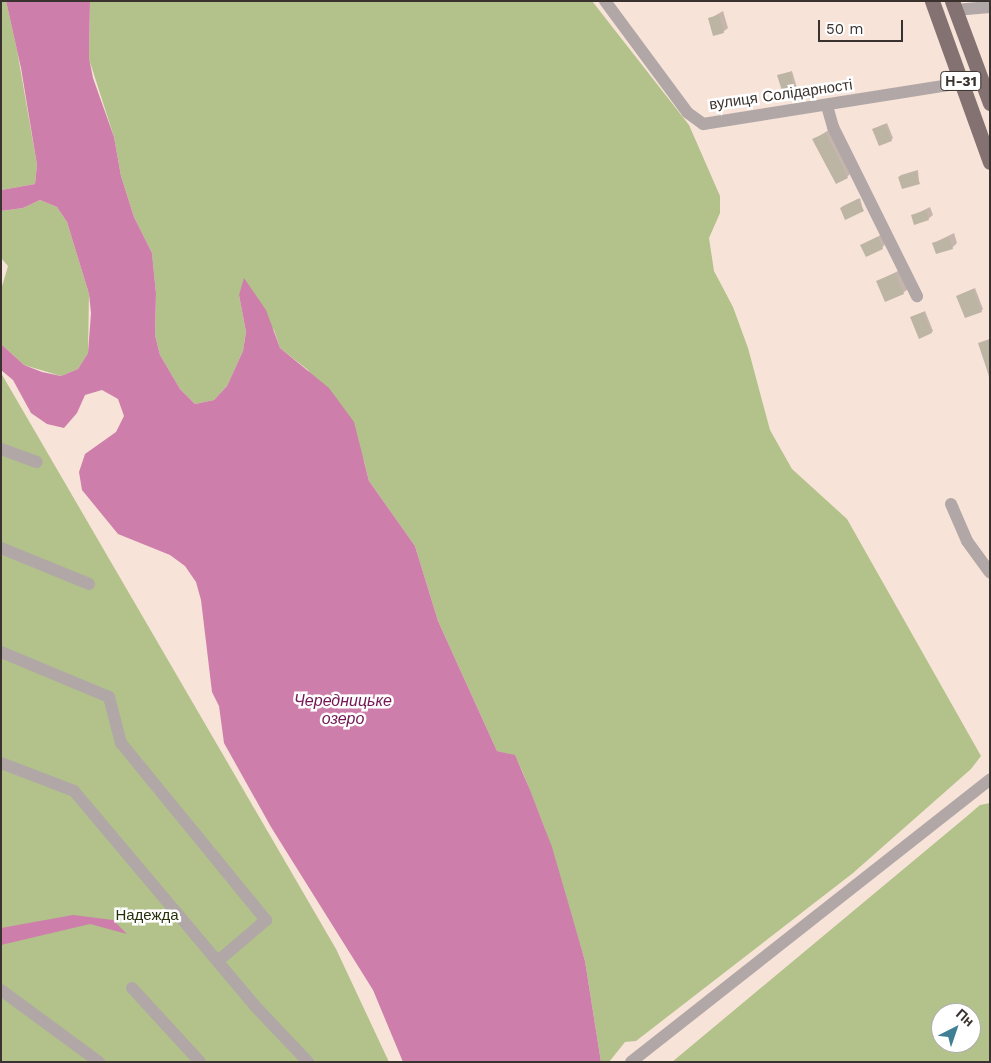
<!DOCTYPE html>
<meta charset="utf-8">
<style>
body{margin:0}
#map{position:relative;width:991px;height:1063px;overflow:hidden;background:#f7e3d7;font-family:"Work Sans",sans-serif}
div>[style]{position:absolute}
.green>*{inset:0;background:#b2c28a}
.water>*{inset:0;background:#ce7eab}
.shadow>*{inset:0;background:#0003}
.building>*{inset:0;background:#bdb5a3}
.minor>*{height:12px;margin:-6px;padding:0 6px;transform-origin:6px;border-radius:6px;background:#b1a7a7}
.major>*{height:15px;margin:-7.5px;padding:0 7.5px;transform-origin:7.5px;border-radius:7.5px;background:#847171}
span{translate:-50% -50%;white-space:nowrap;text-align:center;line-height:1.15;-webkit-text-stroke:5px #fff;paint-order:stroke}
.shield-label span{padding:1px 4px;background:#fff;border:1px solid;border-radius:4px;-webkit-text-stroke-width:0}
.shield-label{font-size:14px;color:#3a322e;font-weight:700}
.street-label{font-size:15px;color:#3a322e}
.park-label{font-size:15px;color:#27300b}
.water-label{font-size:16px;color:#751755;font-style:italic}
.frame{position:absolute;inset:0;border:2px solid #3a322e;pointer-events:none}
.north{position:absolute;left:931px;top:1003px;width:50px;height:50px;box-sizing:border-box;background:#fff;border:1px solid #b0adab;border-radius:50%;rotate:41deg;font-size:14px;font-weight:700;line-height:20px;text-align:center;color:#3a322e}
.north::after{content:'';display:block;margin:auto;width:18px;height:22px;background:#3f7e93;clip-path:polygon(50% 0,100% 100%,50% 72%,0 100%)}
.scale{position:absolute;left:818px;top:20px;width:85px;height:22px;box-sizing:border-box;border:2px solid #3a322e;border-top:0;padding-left:6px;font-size:15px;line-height:18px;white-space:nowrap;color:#3a322e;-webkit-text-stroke:4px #fff;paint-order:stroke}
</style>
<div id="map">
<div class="green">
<div style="clip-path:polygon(1px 1px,6px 1px,17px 50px,37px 165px,35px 184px,1px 190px)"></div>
<div style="clip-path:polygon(90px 1px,592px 1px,689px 125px,720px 196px,720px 213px,709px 238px,714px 271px,733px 307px,748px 348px,770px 430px,792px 469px,847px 519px,981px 756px,971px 769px,853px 873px,636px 1041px,625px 1042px,609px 1062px,601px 1062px,585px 961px,545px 829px,523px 773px,515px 756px,497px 751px,438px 621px,415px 546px,369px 481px,364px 461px,308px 370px,280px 348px,274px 330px,239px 295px,246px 332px,243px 351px,227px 386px,214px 400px,195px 404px,180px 389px,160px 355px,155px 335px,156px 293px,152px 253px,134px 217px,121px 176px,114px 137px,89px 59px)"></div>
<div style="clip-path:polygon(40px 200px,57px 207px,67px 222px,89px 294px,88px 353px,78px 369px,61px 376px,24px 365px,1px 344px,1px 290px,8px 266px,1px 258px,1px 211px,23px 208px)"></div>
<div style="clip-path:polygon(1px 373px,336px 949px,389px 1062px,1px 1062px)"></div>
<div style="clip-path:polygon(evenodd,990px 803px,990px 1062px,672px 1062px,966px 817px,980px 805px,990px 803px,941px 1013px,971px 1013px,971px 1043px,941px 1043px,941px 1013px)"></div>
</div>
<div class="water">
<div style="clip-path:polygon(6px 1px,90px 1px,89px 58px,93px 78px,114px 137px,121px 176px,134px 217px,152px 253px,156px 293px,155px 335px,160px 355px,180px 389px,195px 404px,214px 400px,227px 386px,243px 351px,246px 332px,239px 295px,244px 278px,266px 310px,280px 348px,329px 388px,354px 422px,369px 481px,415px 546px,438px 621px,497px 751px,515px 755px,530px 790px,552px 847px,585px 961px,601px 1062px,403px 1062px,373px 990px,271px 827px,224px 743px,219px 706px,212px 692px,201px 600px,196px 582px,185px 566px,170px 555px,118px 534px,82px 490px,79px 472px,85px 454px,116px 432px,124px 416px,118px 399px,102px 390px,85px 395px,77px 413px,64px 428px,47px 424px,31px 413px,13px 380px,1px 370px,1px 344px,24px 365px,42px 372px,61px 376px,78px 369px,88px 353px,91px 313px,89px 294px,67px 222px,57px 207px,40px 200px,23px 208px,1px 211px,1px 190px,35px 184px,37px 165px,21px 68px)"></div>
<div style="clip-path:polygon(73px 915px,113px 920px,127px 934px,90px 924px,1px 945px,1px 928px)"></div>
</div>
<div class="shadow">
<div style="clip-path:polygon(723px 11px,728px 28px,723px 32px,709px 19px)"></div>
<div style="clip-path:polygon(792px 71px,797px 88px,795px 90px,779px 75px)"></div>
<div style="clip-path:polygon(887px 123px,893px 138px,891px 140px,874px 129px)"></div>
<div style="clip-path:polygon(829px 130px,850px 174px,847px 177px,814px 139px)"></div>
<div style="clip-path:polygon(918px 170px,919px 183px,899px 177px,901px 175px)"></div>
<div style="clip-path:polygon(860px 198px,863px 210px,841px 208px,843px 206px)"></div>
<div style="clip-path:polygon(930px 207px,933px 215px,928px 219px,912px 216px)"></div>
<div style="clip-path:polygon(954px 233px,957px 243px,952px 248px,934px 243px)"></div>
<div style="clip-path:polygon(882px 234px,886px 243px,882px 248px,862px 246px)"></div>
<div style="clip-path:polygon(900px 270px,908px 289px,903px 293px,878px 281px)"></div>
<div style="clip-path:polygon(975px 288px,983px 309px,981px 311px,958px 296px)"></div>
<div style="clip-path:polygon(925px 311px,933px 331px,932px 332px,911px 318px)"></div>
<div style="clip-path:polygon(990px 339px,990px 381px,980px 343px)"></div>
</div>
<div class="building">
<div style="clip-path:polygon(719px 15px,724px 33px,713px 36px,708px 18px)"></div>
<div style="clip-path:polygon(790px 72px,795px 91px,783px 94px,777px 75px)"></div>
<div style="clip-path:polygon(885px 124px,892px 141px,879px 146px,872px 129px)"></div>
<div style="clip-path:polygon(826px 133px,848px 178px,836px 184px,812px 139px)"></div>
<div style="clip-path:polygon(916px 171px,920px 184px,902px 189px,898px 177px)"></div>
<div style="clip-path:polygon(858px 199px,864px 211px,845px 220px,840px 208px)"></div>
<div style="clip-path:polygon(926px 210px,929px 220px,914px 225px,911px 215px)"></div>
<div style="clip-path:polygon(877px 237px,883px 249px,866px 257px,860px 245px)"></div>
<div style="clip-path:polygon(949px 237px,953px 249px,936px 254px,932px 243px)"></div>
<div style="clip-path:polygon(895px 273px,904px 294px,885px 302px,876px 281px)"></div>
<div style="clip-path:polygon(973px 289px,982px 312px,965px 318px,956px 296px)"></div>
<div style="clip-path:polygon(923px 312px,932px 333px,919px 339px,910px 317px)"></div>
<div style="clip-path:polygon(990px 339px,990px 373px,988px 373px,978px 343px)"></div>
</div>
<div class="minor">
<div style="left:605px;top:1px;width:139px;rotate:53.5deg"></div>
<div style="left:688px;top:113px;width:19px;rotate:36deg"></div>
<div style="left:703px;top:124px;width:261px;rotate:-9deg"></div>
<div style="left:955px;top:10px;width:35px;rotate:-5deg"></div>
<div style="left:827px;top:106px;width:22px;rotate:74deg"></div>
<div style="left:833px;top:127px;width:189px;rotate:63.6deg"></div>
<div style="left:1px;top:449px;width:38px;rotate:20deg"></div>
<div style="left:951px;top:504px;width:40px;rotate:66.6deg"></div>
<div style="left:967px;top:541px;width:39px;rotate:54deg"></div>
<div style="left:1px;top:548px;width:95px;rotate:22.2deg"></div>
<div style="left:1px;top:652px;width:117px;rotate:22.6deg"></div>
<div style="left:109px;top:697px;width:48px;rotate:75.4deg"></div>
<div style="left:121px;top:743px;width:229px;rotate:50.7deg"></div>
<div style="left:266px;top:920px;width:63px;rotate:139.5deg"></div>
<div style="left:1px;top:763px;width:78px;rotate:21deg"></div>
<div style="left:74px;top:791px;width:280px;rotate:49.9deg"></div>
<div style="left:254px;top:1005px;width:79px;rotate:46.5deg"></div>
<div style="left:132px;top:988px;width:100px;rotate:47.4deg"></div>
<div style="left:1px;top:990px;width:122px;rotate:36.3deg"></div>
<div style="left:631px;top:1062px;width:457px;rotate:-38.2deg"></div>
</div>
<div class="major">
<div style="left:932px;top:1px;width:171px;rotate:70.2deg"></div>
<div style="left:952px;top:1px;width:109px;rotate:69.6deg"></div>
</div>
<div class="shield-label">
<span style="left:961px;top:81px">Н-31</span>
</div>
<div class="street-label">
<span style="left:781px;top:95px;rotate:-8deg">вулиця Солідарності</span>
</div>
<div class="park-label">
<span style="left:147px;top:916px">Надежда</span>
</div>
<div class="water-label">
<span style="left:343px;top:710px">Чередницьке<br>озеро</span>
</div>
<div class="frame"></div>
<div class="north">Пн</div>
<div class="scale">50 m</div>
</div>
